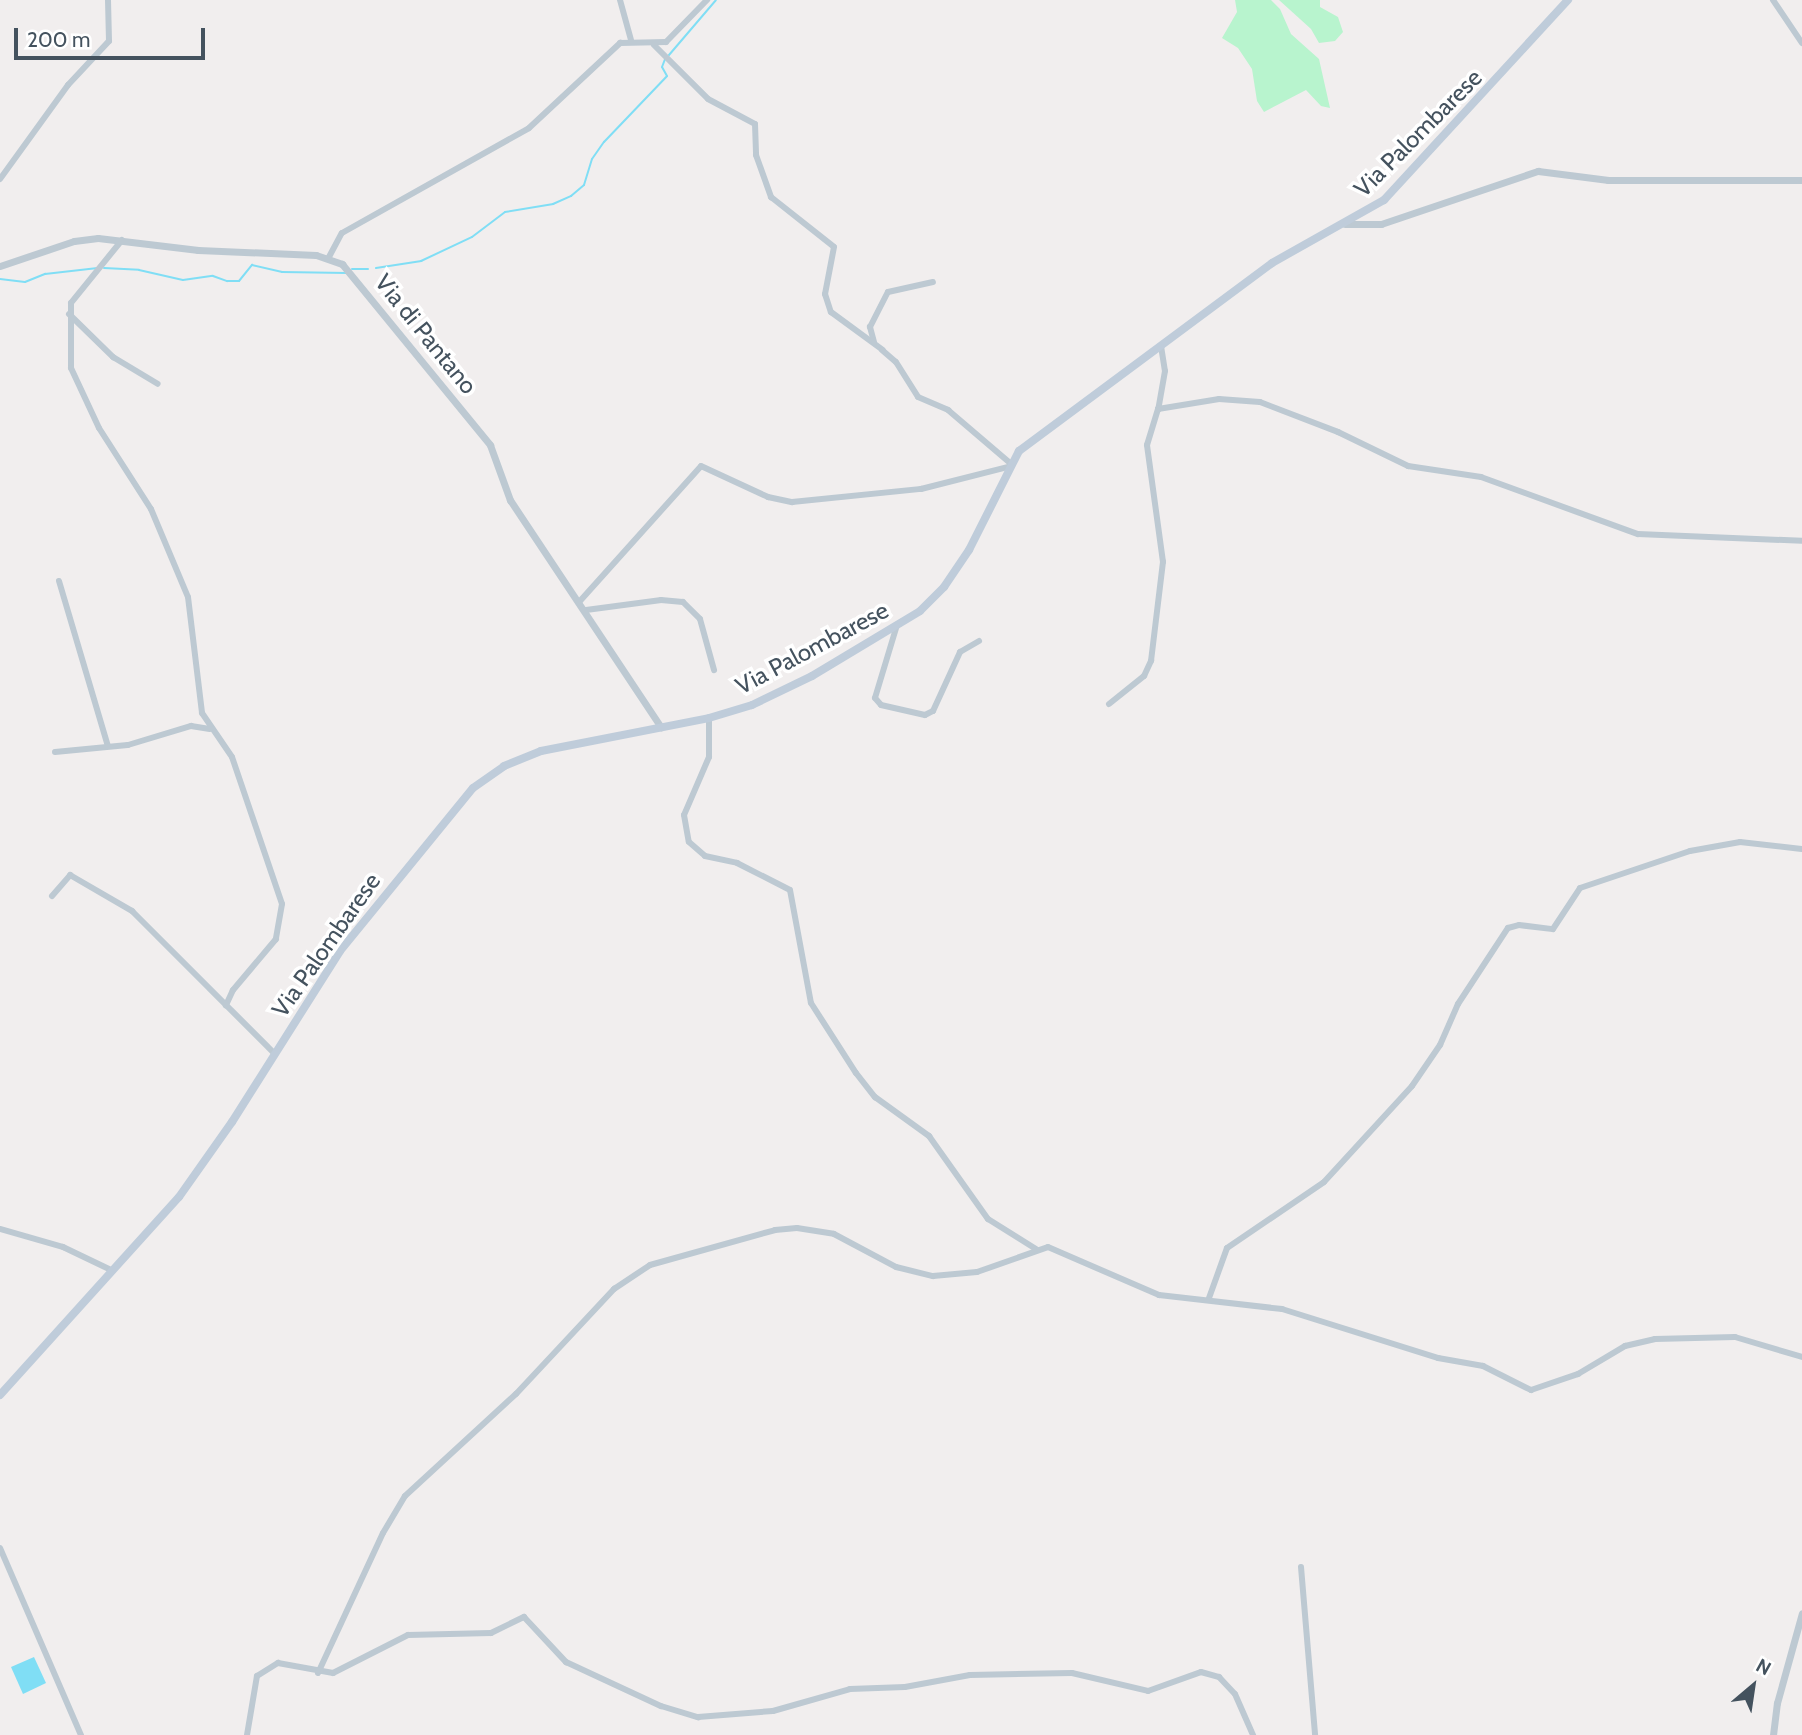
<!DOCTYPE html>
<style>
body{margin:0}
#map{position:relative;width:1802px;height:1735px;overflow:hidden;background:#f1eeee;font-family:Cabin,sans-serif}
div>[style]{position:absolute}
.green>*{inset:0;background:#b8f4ce}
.water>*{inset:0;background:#80def5}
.stream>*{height:2px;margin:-1px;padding:0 1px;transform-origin:1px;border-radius:1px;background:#80def5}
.minor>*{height:6px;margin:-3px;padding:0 3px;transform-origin:3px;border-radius:3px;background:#bdc9d2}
.tertiary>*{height:7px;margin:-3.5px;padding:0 3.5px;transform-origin:3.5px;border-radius:3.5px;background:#bdc9d2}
.secondary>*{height:8px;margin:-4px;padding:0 4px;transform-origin:4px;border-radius:4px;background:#bfccda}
span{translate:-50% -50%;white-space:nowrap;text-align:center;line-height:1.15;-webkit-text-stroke:7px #fff;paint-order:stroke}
.street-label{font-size:24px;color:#44525e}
.north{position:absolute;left:1718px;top:1651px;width:70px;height:70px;-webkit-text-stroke:5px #fff;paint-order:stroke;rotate:29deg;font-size:19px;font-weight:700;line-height:28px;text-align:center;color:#44525e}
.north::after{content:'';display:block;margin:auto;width:24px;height:32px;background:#44525e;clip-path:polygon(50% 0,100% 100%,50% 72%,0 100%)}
.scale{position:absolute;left:14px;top:28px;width:191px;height:32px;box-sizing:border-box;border:4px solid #44525e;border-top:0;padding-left:9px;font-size:21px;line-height:24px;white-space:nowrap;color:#44525e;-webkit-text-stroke:5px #fff;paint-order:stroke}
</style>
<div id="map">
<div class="green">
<div style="clip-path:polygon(1235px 0,1271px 0,1280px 9px,1291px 34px,1319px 59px,1330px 108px,1321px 106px,1306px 90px,1264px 112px,1257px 101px,1252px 69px,1238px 48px,1222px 38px,1237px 12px)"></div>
<div style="clip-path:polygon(1279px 0,1320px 0,1320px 7px,1338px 17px,1343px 32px,1335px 41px,1319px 43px,1311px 29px)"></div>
</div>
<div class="water">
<div style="clip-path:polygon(34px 1657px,46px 1683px,23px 1694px,11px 1667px)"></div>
</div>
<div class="stream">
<div style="left:669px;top:55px;width:72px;rotate:-49.5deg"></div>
<div style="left:104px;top:268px;width:35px;rotate:3deg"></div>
<div style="left:139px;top:270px;width:45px;rotate:12.8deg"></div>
<div style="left:183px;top:280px;width:30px;rotate:-8deg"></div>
<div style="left:213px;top:276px;width:15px;rotate:20deg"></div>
<div style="left:227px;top:281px;width:12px"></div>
<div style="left:239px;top:281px;width:21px;rotate:-51deg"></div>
<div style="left:252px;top:265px;width:31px;rotate:13deg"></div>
<div style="left:282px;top:272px;width:65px;rotate:0.9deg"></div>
<div style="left:376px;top:268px;width:46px;rotate:-8.8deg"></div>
<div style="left:421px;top:261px;width:56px;rotate:-25.2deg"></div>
<div style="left:472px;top:237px;width:41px;rotate:-37.1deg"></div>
<div style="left:505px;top:212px;width:49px;rotate:-9.5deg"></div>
<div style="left:553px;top:204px;width:20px;rotate:-24deg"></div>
<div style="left:571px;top:196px;width:17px;rotate:-40deg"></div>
<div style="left:584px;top:185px;width:27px;rotate:-73deg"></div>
<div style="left:592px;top:159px;width:21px;rotate:-55deg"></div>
<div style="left:604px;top:142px;width:91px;rotate:-46.3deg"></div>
<div style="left:667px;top:76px;width:10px;rotate:-119deg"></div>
<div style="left:662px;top:67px;width:9px;rotate:-69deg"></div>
<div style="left:352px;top:269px;width:16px"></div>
<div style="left:0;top:279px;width:25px;rotate:7deg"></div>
<div style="left:25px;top:282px;width:22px;rotate:-22deg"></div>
<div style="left:45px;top:274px;width:53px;rotate:-6.5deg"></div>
</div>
<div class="minor">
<div style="left:620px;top:0;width:41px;rotate:74.6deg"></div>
<div style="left:1773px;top:0;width:52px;rotate:56deg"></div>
<div style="left:654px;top:45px;width:76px;rotate:45deg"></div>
<div style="left:708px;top:99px;width:53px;rotate:28deg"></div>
<div style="left:755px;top:124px;width:31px;rotate:88deg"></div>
<div style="left:756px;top:155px;width:45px;rotate:70.3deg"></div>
<div style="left:771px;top:197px;width:80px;rotate:38.4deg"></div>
<div style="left:834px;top:247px;width:48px;rotate:100.8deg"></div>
<div style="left:825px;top:294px;width:19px;rotate:72deg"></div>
<div style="left:831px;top:312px;width:64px;rotate:36.2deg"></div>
<div style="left:0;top:179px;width:116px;rotate:-54.1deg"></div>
<div style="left:68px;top:85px;width:60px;rotate:-47deg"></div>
<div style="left:109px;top:41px;width:41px;rotate:-91.4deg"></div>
<div style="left:122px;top:240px;width:81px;rotate:129deg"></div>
<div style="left:71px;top:303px;width:65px;rotate:90deg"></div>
<div style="left:71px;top:368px;width:66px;rotate:65deg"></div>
<div style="left:99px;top:428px;width:96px;rotate:57.3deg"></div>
<div style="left:151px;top:509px;width:95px;rotate:67.2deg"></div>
<div style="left:188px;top:597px;width:117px;rotate:83.1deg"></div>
<div style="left:202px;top:713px;width:53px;rotate:55.7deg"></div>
<div style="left:232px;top:757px;width:155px;rotate:71.2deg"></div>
<div style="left:282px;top:904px;width:36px;rotate:100deg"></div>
<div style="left:276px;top:939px;width:67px;rotate:130.1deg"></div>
<div style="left:233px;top:990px;width:17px;rotate:115deg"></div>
<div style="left:329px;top:257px;width:27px;rotate:-62deg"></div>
<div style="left:342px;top:233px;width:214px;rotate:-29.3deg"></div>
<div style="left:529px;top:128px;width:125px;rotate:-43deg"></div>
<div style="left:620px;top:43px;width:46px;rotate:-1.2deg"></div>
<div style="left:666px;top:42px;width:59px;rotate:-45.7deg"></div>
<div style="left:69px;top:314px;width:62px;rotate:44.3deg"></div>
<div style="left:113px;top:357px;width:52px;rotate:31deg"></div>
<div style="left:874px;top:342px;width:16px;rotate:-105deg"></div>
<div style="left:870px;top:327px;width:39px;rotate:-63deg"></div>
<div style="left:888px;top:292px;width:46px;rotate:-12.5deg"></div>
<div style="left:1161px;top:346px;width:25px;rotate:81deg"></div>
<div style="left:1165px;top:371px;width:39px;rotate:100deg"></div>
<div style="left:1158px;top:409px;width:62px;rotate:-9.3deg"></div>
<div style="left:1219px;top:399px;width:41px;rotate:4.2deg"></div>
<div style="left:1260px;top:402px;width:84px;rotate:21deg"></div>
<div style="left:1338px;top:432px;width:78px;rotate:25.9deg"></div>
<div style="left:1408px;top:466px;width:74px;rotate:8.6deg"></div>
<div style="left:1481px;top:477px;width:167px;rotate:20deg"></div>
<div style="left:1638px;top:534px;width:164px;rotate:2.4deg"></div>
<div style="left:882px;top:350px;width:18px;rotate:41deg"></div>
<div style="left:896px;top:362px;width:41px;rotate:57.8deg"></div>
<div style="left:918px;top:397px;width:33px;rotate:23deg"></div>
<div style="left:948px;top:410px;width:82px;rotate:40.5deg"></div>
<div style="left:59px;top:581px;width:172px;rotate:73.5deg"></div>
<div style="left:580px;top:601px;width:181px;rotate:-48.1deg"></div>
<div style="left:701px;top:466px;width:74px;rotate:24.8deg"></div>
<div style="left:768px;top:497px;width:25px;rotate:12deg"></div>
<div style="left:792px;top:502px;width:130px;rotate:-5.8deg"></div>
<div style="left:921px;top:489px;width:90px;rotate:-14.2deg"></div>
<div style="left:586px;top:610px;width:76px;rotate:-7.6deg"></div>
<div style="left:661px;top:600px;width:22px;rotate:5deg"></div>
<div style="left:683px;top:602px;width:24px;rotate:45deg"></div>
<div style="left:700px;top:619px;width:53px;rotate:74.6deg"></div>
<div style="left:897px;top:625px;width:76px;rotate:106.8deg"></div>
<div style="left:875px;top:698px;width:9px;rotate:49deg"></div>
<div style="left:881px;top:705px;width:45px;rotate:12.8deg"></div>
<div style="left:925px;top:715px;width:9px;rotate:-27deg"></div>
<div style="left:933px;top:711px;width:65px;rotate:-65.4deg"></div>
<div style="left:960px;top:652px;width:22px;rotate:-30deg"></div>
<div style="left:1109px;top:704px;width:45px;rotate:-38.7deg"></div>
<div style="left:1144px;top:676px;width:17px;rotate:-65deg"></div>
<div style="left:1151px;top:661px;width:100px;rotate:-83.1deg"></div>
<div style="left:1163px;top:562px;width:118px;rotate:-97.8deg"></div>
<div style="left:1147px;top:445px;width:38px;rotate:-73deg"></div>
<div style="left:709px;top:718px;width:39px;rotate:90deg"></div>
<div style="left:709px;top:757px;width:63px;rotate:113.3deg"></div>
<div style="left:684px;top:815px;width:27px;rotate:80deg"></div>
<div style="left:689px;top:842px;width:21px;rotate:41deg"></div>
<div style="left:705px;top:856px;width:33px;rotate:12deg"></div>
<div style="left:737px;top:863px;width:59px;rotate:27deg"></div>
<div style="left:790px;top:890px;width:115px;rotate:79.5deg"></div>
<div style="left:811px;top:1003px;width:83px;rotate:57.3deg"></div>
<div style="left:856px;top:1073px;width:31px;rotate:52deg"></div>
<div style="left:875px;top:1097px;width:67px;rotate:35.8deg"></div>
<div style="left:929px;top:1136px;width:102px;rotate:54.6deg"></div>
<div style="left:988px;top:1219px;width:57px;rotate:32deg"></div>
<div style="left:55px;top:752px;width:73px;rotate:-5.5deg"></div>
<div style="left:128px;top:745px;width:66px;rotate:-16.8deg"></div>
<div style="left:191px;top:726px;width:19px;rotate:9deg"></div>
<div style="left:52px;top:896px;width:28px;rotate:-49deg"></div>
<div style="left:70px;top:875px;width:72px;rotate:30.1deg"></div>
<div style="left:132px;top:911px;width:202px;rotate:45deg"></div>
<div style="left:0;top:1229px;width:66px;rotate:15.9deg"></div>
<div style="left:63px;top:1247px;width:55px;rotate:25.6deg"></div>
<div style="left:1209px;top:1298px;width:53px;rotate:-70.2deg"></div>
<div style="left:1227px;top:1248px;width:117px;rotate:-34.2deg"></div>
<div style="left:1324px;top:1182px;width:130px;rotate:-47.5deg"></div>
<div style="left:1412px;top:1086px;width:50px;rotate:-55.7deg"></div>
<div style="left:1440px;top:1045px;width:45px;rotate:-66.3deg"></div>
<div style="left:1458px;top:1004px;width:91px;rotate:-56.7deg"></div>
<div style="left:1508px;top:928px;width:11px;rotate:-15deg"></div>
<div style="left:1519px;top:925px;width:34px;rotate:7deg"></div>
<div style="left:1553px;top:929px;width:49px;rotate:-56.6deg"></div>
<div style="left:1580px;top:888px;width:116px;rotate:-18.6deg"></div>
<div style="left:1690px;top:851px;width:51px;rotate:-10.2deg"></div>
<div style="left:1740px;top:842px;width:62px;rotate:6.4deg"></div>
<div style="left:0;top:1548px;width:204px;rotate:66.6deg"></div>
<div style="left:1301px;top:1567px;width:169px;rotate:85.2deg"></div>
<div style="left:318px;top:1673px;width:154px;rotate:-65.1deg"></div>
<div style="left:383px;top:1533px;width:43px;rotate:-59.3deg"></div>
<div style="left:405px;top:1496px;width:151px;rotate:-42.6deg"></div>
<div style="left:516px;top:1394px;width:144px;rotate:-47deg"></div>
<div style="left:614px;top:1289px;width:43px;rotate:-33.7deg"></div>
<div style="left:650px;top:1265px;width:130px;rotate:-15.6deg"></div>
<div style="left:775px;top:1230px;width:22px;rotate:-5deg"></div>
<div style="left:797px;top:1228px;width:37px;rotate:9deg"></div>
<div style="left:834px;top:1234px;width:70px;rotate:28deg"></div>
<div style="left:896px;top:1267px;width:38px;rotate:14deg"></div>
<div style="left:933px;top:1276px;width:44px;rotate:-5.2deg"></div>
<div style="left:977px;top:1272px;width:75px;rotate:-19.4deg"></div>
<div style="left:1048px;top:1247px;width:121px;rotate:23.4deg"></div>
<div style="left:1159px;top:1295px;width:124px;rotate:6.5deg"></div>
<div style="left:1282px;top:1309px;width:164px;rotate:17.4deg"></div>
<div style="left:1438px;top:1358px;width:46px;rotate:10.1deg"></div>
<div style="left:1483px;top:1366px;width:54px;rotate:26.6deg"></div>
<div style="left:1531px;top:1390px;width:50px;rotate:-18.8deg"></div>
<div style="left:1578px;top:1374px;width:55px;rotate:-30.8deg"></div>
<div style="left:1625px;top:1346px;width:31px;rotate:-13deg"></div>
<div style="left:1655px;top:1339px;width:80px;rotate:-1.4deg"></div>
<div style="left:1735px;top:1337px;width:70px;rotate:16.6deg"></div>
<div style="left:247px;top:1735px;width:60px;rotate:-80.4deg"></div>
<div style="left:257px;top:1676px;width:25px;rotate:-32deg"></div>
<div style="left:278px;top:1663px;width:56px;rotate:10.3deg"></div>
<div style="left:333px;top:1673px;width:84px;rotate:-26.9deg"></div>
<div style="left:408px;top:1635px;width:83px;rotate:-1.4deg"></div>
<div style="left:491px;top:1633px;width:37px;rotate:-26deg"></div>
<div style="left:524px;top:1617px;width:62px;rotate:47deg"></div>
<div style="left:566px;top:1662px;width:105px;rotate:24.9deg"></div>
<div style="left:661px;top:1706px;width:39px;rotate:17deg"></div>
<div style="left:698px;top:1717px;width:75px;rotate:-4.6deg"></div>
<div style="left:773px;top:1711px;width:80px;rotate:-15.9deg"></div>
<div style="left:850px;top:1689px;width:55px;rotate:-2.1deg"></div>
<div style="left:905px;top:1687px;width:66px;rotate:-10.5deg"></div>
<div style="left:970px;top:1675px;width:102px;rotate:-1.1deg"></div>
<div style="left:1072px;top:1673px;width:78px;rotate:13.3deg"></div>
<div style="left:1148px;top:1691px;width:56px;rotate:-19.7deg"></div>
<div style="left:1201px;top:1672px;width:19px;rotate:16deg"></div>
<div style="left:1219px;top:1677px;width:23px;rotate:47deg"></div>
<div style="left:1235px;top:1694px;width:45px;rotate:66.3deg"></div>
</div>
<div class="tertiary">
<div style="left:1345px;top:224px;width:36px"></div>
<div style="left:1381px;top:224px;width:166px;rotate:-18.7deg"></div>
<div style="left:1538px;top:171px;width:71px;rotate:7.3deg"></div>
<div style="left:1608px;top:180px;width:194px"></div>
<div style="left:0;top:266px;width:78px;rotate:-18.7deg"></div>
<div style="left:74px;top:241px;width:24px;rotate:-7deg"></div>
<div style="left:98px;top:238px;width:101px;rotate:6.8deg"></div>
<div style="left:198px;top:250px;width:118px;rotate:2.4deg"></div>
<div style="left:316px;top:255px;width:28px;rotate:19deg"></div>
<div style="left:342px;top:264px;width:234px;rotate:50.7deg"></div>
<div style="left:490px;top:445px;width:59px;rotate:70deg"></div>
<div style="left:510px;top:500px;width:273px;rotate:56.4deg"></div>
<div style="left:1773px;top:1735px;width:32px;rotate:-83deg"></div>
<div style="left:1777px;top:1703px;width:93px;rotate:-74.5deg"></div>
</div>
<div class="secondary">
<div style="left:0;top:1395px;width:267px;rotate:-47.9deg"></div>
<div style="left:179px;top:1197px;width:92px;rotate:-54.8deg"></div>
<div style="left:232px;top:1122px;width:202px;rotate:-57.7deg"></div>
<div style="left:340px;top:951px;width:210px;rotate:-50.8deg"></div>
<div style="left:473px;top:788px;width:38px;rotate:-35deg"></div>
<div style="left:504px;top:766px;width:40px;rotate:-22deg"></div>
<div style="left:541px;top:751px;width:171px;rotate:-11.1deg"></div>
<div style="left:709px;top:718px;width:45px;rotate:-16.8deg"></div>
<div style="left:752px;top:705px;width:67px;rotate:-25.8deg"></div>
<div style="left:812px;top:676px;width:126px;rotate:-31deg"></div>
<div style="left:920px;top:611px;width:34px;rotate:-45deg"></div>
<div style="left:944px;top:587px;width:45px;rotate:-56deg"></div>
<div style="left:969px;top:550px;width:111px;rotate:-63.2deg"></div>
<div style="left:1019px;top:451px;width:315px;rotate:-36.6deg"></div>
<div style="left:1272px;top:263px;width:129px;rotate:-29.4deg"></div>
<div style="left:1384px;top:200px;width:272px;rotate:-47.4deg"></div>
</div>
<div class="street-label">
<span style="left:1418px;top:133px;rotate:-45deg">Via Palombarese</span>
<span style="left:426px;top:334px;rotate:51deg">Via di Pantano</span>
<span style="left:812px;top:648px;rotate:-28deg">Via Palombarese</span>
<span style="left:326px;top:945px;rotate:-55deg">Via Palombarese</span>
</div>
<div class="north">N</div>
<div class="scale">200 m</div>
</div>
